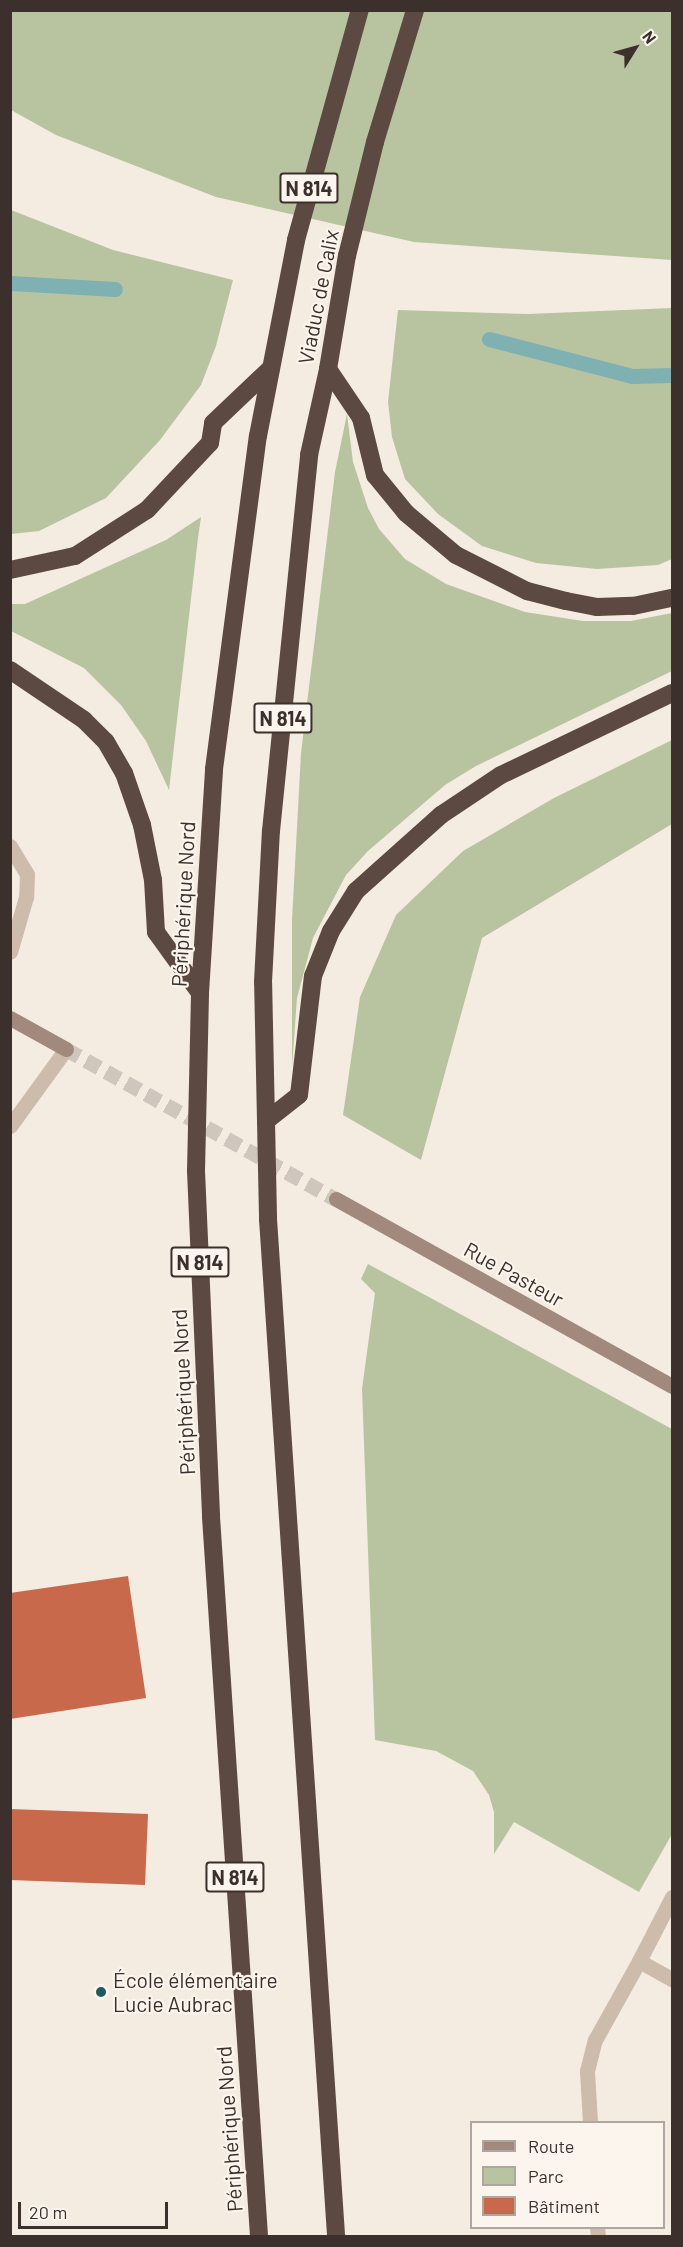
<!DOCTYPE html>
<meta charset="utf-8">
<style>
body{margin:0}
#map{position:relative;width:683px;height:2247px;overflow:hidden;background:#f4ebe1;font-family:Barlow,sans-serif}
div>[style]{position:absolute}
.green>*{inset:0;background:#b8c4a0}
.stream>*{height:15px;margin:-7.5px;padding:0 7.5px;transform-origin:7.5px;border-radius:7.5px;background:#7fb0b2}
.building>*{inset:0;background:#c8694b}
.secondary-tunnel>*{height:15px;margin-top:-7.5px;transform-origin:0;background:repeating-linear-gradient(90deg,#cfc6bd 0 15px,transparent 0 23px)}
.street>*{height:15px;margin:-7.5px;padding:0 7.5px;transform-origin:7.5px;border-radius:7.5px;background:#cdbbac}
.secondary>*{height:15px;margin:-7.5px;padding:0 7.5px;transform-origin:7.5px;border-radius:7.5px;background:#a18a7d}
.highway>*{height:18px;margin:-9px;padding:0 9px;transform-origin:9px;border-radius:9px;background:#5c4a42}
.highway-bridge>*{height:18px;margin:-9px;padding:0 9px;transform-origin:9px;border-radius:9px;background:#5c4a42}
.dots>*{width:16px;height:16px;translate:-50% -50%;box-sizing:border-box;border:3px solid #fbf5ee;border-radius:50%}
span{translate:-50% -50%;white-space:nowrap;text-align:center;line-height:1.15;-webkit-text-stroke:4.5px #fbf5ee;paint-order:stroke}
.shield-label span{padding:2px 4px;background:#fbf5ee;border:2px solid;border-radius:4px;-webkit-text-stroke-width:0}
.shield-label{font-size:20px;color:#3b302b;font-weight:700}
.street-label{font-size:21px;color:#3b302b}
.poi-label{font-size:21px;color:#3b302b}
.left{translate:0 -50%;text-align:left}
.frame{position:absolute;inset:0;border:12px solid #3b302b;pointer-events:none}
.legend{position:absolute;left:470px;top:2121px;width:195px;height:108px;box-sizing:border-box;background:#fbf5ee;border:2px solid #aea6a0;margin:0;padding:8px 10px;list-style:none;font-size:18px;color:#3b302b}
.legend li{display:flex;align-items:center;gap:12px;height:30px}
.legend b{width:30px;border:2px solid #aea6a0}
.north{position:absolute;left:605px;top:18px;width:60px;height:60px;-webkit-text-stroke:4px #fbf5ee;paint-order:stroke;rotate:53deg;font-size:16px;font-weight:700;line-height:24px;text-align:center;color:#3b302b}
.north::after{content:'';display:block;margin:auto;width:21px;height:27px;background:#3b302b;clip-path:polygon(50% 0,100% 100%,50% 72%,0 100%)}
.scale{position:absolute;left:18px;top:2202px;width:150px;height:27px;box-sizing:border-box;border:3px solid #3b302b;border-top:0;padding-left:8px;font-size:18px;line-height:21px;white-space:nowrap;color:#3b302b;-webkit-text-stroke:4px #fbf5ee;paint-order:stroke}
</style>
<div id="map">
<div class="green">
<div style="clip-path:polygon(10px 11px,672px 11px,672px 260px,414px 242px,216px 197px,56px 135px,11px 110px)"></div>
<div style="clip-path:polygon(11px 210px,113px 250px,233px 280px,216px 346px,201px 385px,160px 440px,106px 498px,39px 531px,11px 534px)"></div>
<div style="clip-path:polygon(672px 308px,672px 559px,658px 565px,597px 569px,536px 563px,482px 546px,438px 514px,405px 479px,392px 437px,388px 402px,398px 310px,528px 314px)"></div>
<div style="clip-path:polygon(347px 414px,353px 462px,368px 508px,379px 529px,405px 559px,446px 584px,525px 612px,583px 621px,631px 621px,672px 613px,672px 671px,476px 766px,445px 785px,368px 851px,346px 875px,313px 938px,297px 998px,292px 1067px,292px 920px,301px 753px,335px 472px)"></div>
<div style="clip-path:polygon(201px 517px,198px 538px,169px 790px,146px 741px,121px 705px,84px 668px,11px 631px,11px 604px,25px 604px,166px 540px)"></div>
<div style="clip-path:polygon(672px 740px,672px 824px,482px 938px,421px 1160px,343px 1115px,360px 997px,396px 915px,463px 851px,554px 798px)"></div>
<div style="clip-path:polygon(368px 1264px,672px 1429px,672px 1834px,639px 1892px,514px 1822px,494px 1854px,494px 1812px,489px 1795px,473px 1771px,436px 1751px,375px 1740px,362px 1389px,375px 1293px,361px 1279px)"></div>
</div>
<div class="stream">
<div style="left:10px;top:283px;width:105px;rotate:3.3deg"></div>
<div style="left:489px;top:339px;width:148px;rotate:14.5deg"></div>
<div style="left:632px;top:376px;width:40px;rotate:-1.4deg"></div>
</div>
<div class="building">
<div style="clip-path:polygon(128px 1576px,146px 1698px,10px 1719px,10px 1593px)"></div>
<div style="clip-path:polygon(10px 1809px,148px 1814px,145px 1885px,10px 1880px)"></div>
</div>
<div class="secondary-tunnel">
<div style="left:66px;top:1049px;width:309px;rotate:29.1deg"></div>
</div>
<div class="street">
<div style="left:10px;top:846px;width:33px;rotate:59deg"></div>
<div style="left:27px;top:874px;width:23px;rotate:92deg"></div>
<div style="left:26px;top:897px;width:57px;rotate:106.2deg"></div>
<div style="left:10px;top:1126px;width:95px;rotate:-54deg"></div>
<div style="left:672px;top:1897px;width:72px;rotate:117.3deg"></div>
<div style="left:639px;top:1961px;width:38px;rotate:29deg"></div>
<div style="left:590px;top:2122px;width:51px;rotate:-93.4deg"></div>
<div style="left:587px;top:2071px;width:32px;rotate:-76deg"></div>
<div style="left:595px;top:2040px;width:90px;rotate:-60.9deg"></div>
<div style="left:597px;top:2228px;width:8px;rotate:83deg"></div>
</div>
<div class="secondary">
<div style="left:10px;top:1018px;width:64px;rotate:29deg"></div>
<div style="left:336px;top:1199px;width:385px;rotate:29.1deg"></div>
</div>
<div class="highway">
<div style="left:328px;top:369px;width:59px;rotate:56deg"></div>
<div style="left:361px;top:418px;width:59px;rotate:76.2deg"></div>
<div style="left:375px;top:475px;width:49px;rotate:50.8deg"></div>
<div style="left:406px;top:513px;width:65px;rotate:40deg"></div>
<div style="left:456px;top:555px;width:80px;rotate:26.9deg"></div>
<div style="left:527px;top:591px;width:40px;rotate:14.4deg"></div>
<div style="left:566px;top:601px;width:32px;rotate:11deg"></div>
<div style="left:597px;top:607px;width:36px;rotate:-2deg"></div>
<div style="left:633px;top:606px;width:40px;rotate:-12deg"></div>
<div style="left:10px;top:570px;width:66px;rotate:-12.2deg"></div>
<div style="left:75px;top:556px;width:85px;rotate:-32.6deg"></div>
<div style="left:147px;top:510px;width:92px;rotate:-46.8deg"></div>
<div style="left:210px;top:443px;width:20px;rotate:-81deg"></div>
<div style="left:213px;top:423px;width:80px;rotate:-43.5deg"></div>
<div style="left:10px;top:670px;width:89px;rotate:34deg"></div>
<div style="left:84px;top:720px;width:31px;rotate:45deg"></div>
<div style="left:106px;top:742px;width:36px;rotate:60deg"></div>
<div style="left:124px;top:773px;width:55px;rotate:70.9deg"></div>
<div style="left:142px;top:825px;width:56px;rotate:78.7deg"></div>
<div style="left:153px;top:880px;width:52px;rotate:86.7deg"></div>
<div style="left:156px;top:932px;width:75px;rotate:54.2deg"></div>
<div style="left:200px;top:993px;width:224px;rotate:-86.4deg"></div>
<div style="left:214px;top:769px;width:336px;rotate:-82.5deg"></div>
<div style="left:258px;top:436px;width:200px;rotate:-79deg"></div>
<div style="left:296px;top:240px;width:239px;rotate:-74.5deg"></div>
<div style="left:266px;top:1121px;width:139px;rotate:-91.2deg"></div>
<div style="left:263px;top:982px;width:151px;rotate:-87deg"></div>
<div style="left:271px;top:831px;width:378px;rotate:-84.2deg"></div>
<div style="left:309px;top:455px;width:88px;rotate:-77.5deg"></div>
<div style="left:328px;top:369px;width:115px;rotate:-80.5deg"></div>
<div style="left:347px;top:256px;width:117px;rotate:-76.2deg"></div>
<div style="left:375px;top:142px;width:138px;rotate:-73.1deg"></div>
<div style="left:266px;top:1121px;width:42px;rotate:-38.2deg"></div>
<div style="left:299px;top:1095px;width:120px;rotate:-83.3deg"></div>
<div style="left:313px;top:976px;width:48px;rotate:-68.2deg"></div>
<div style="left:331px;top:931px;width:47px;rotate:-58deg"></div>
<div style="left:356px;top:891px;width:114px;rotate:-41.8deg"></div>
<div style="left:441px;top:815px;width:72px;rotate:-33.7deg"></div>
<div style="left:501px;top:775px;width:190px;rotate:-25.6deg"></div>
<div style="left:196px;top:1171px;width:346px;rotate:87.5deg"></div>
<div style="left:211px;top:1517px;width:721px;rotate:86.18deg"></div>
<div style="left:268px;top:1219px;width:1019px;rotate:86.17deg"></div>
</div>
<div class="highway-bridge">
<div style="left:266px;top:1121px;width:98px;rotate:88.8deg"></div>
<div style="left:196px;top:1171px;width:178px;rotate:-88.7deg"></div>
</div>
<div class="dots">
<div style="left:101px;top:1992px;background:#1f5a5e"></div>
</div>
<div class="shield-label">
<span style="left:309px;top:188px">N 814</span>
<span style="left:283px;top:718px">N 814</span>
<span style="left:200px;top:1262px">N 814</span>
<span style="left:235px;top:1877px">N 814</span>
</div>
<div class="street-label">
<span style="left:318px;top:297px;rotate:-79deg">Viaduc de Calix</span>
<span style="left:183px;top:904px;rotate:-87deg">Périphérique Nord</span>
<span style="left:514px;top:1274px;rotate:29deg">Rue Pasteur</span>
<span style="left:183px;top:1392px;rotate:-93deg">Périphérique Nord</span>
<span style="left:229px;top:2129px;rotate:-94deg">Périphérique Nord</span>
</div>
<div class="poi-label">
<span class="left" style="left:113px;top:1992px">École élémentaire<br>Lucie Aubrac</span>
</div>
<div class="frame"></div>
<ul class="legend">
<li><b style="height:8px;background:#a18a7d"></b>Route</li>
<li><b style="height:16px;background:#b8c4a0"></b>Parc</li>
<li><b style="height:16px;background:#c8694b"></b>Bâtiment</li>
</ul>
<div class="north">N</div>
<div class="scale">20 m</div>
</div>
